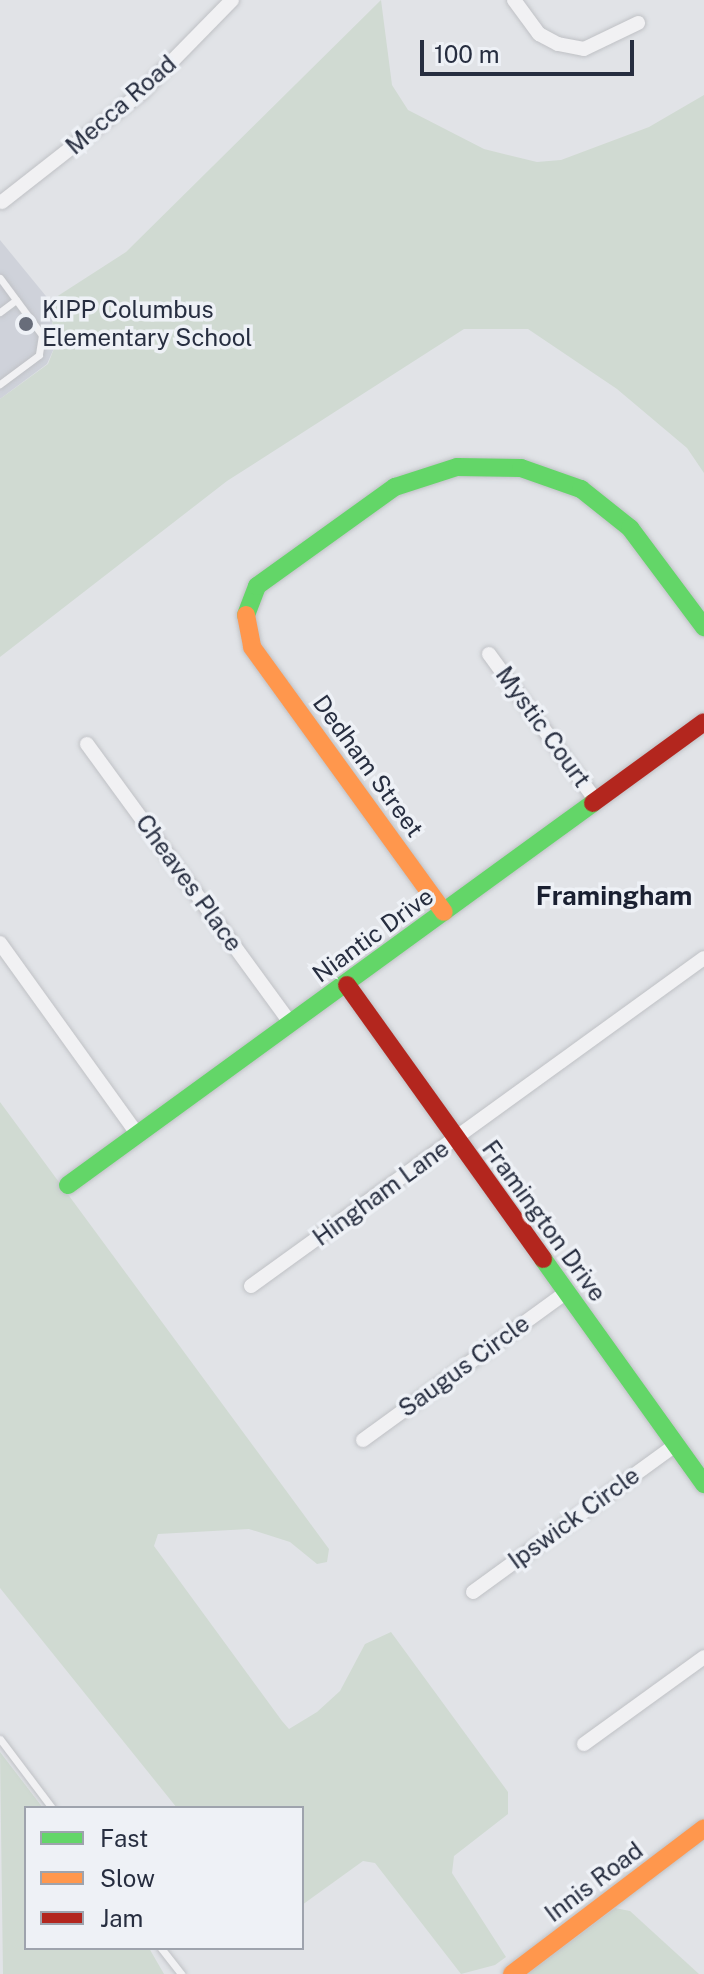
<!DOCTYPE html>
<style>
body{margin:0}
#map{position:relative;width:704px;height:1974px;overflow:hidden;background:#e1e3e7;font-family:"Public Sans",sans-serif}
div>[style]{position:absolute}
.built>*{inset:0;background:#cfd2da}
.green>*{inset:0;background:#d0dad2}
.roads{filter:drop-shadow(0 0 2px #bfc1c5) drop-shadow(0 0 2px #bfc1c5)}
.lane>*{height:7px;margin:-3.5px;padding:0 3.5px;transform-origin:3.5px;border-radius:3.5px;background:#f1f1f3}
.street>*{height:14px;margin:-7px;padding:0 7px;transform-origin:7px;border-radius:7px;background:#f1f1f3}
.fast>*{height:18px;margin:-9px;padding:0 9px;transform-origin:9px;border-radius:9px;background:#63d668}
.slow>*{height:18px;margin:-9px;padding:0 9px;transform-origin:9px;border-radius:9px;background:#ff974d}
.jam>*{height:18px;margin:-9px;padding:0 9px;transform-origin:9px;border-radius:9px;background:#b3261e}
.dots>*{width:22px;height:22px;translate:-50% -50%;box-sizing:border-box;border:4px solid #eef1f6;border-radius:50%}
span{translate:-50% -50%;white-space:nowrap;text-align:center;line-height:1.15;-webkit-text-stroke:7px #eef1f6;paint-order:stroke}
.street-label{font-size:24px;color:#272e40}
.poi-label{font-size:24px;color:#272e40}
.left{translate:0 -50%;text-align:left}
.neighbourhood-label{font-size:26px;color:#1a2031;font-weight:700}
.legend{position:absolute;left:24px;top:1806px;width:280px;height:144px;box-sizing:border-box;background:#eef1f6;border:2px solid #9ea3ad;margin:0;padding:10px 14px;list-style:none;font-size:24px;color:#272e40}
.legend li{display:flex;align-items:center;gap:16px;height:40px}
.legend b{width:40px;border:2px solid #9ea3ad}
.scale{position:absolute;left:420px;top:40px;width:214px;height:36px;box-sizing:border-box;border:4px solid #272e40;border-top:0;padding-left:10px;font-size:24px;line-height:28px;white-space:nowrap;color:#272e40;-webkit-text-stroke:6px #eef1f6;paint-order:stroke}
</style>
<div id="map">
<div class="built">
<div style="clip-path:polygon(0 240px,50px 301px,55px 346px,47px 364px,0 399px)"></div>
</div>
<div class="green">
<div style="clip-path:polygon(381px 0,392px 85px,408px 110px,484px 149px,537px 162px,561px 160px,649px 127px,704px 95px,704px 473px,687px 448px,617px 389px,528px 329px,464px 329px,227px 481px,0 657px,0 399px,48px 364px,55px 346px,50px 301px,126px 252px)"></div>
<div style="clip-path:polygon(0 1102px,329px 1549px,327px 1562px,317px 1564px,290px 1542px,249px 1529px,158px 1534px,154px 1546px,282px 1721px,289px 1729px,317px 1712px,340px 1691px,365px 1644px,391px 1632px,508px 1792px,508px 1814px,454px 1856px,452px 1873px,506px 1957px,495px 1965px,461px 1974px,375px 1863px,363px 1861px,302px 1905px,302px 1808px,177px 1808px,0 1588px)"></div>
<div style="clip-path:polygon(0 1752px,43px 1808px,26px 1808px,26px 1948px,149px 1948px,164px 1974px,3px 1974px)"></div>
<div style="clip-path:polygon(615px 1908px,630px 1911px,699px 1974px,527px 1974px)"></div>
</div>
<div class="roads">
<div class="lane">
<div style="left:0;top:278px;width:71px;rotate:53.6deg"></div>
<div style="left:42px;top:335px;width:20px;rotate:99deg"></div>
<div style="left:39px;top:355px;width:49px;rotate:143.4deg"></div>
<div style="left:0;top:312px;width:20px;rotate:-37deg"></div>
<div style="left:0;top:1739px;width:86px;rotate:53deg"></div>
<div style="left:161px;top:1948px;width:33px;rotate:52deg"></div>
</div>
<div class="street">
<div style="left:514px;top:0;width:42px;rotate:53.7deg"></div>
<div style="left:539px;top:34px;width:21px;rotate:28deg"></div>
<div style="left:558px;top:44px;width:26px;rotate:11deg"></div>
<div style="left:584px;top:49px;width:60px;rotate:-25.7deg"></div>
<div style="left:2px;top:202px;width:177px;rotate:-38.1deg"></div>
<div style="left:141px;top:93px;width:130px;rotate:-45.6deg"></div>
<div style="left:489px;top:654px;width:182px;rotate:53.9deg"></div>
<div style="left:87px;top:744px;width:344px;rotate:53.9deg"></div>
<div style="left:0;top:943px;width:235px;rotate:54.3deg"></div>
<div style="left:251px;top:1286px;width:559px;rotate:-35.91deg"></div>
<div style="left:363px;top:1440px;width:250px;rotate:-36deg"></div>
<div style="left:473px;top:1592px;width:250px;rotate:-36deg"></div>
<div style="left:584px;top:1744px;width:148px;rotate:-35.9deg"></div>
</div>
<div class="fast">
<div style="left:246px;top:615px;width:31px;rotate:-69deg"></div>
<div style="left:257px;top:586px;width:170px;rotate:-35.7deg"></div>
<div style="left:395px;top:487px;width:65px;rotate:-17.9deg"></div>
<div style="left:457px;top:467px;width:64px;rotate:0.9deg"></div>
<div style="left:521px;top:468px;width:64px;rotate:19.3deg"></div>
<div style="left:581px;top:489px;width:63px;rotate:38.5deg"></div>
<div style="left:630px;top:528px;width:124px;rotate:53.2deg"></div>
<div style="left:68px;top:1185px;width:649px;rotate:-36.04deg"></div>
<div style="left:543px;top:1259px;width:277px;rotate:54.4deg"></div>
</div>
<div class="slow">
<div style="left:246px;top:615px;width:33px;rotate:79deg"></div>
<div style="left:252px;top:647px;width:327px;rotate:54.1deg"></div>
<div style="left:512px;top:1974px;width:241px;rotate:-37.2deg"></div>
</div>
<div class="jam">
<div style="left:593px;top:803px;width:137px;rotate:-36.1deg"></div>
<div style="left:347px;top:985px;width:337px;rotate:54.4deg"></div>
</div>
</div>
<div class="dots">
<div style="left:26px;top:324px;background:#686d7a"></div>
</div>
<div class="street-label">
<span style="left:121px;top:105px;rotate:-41deg">Mecca Road</span>
<span style="left:543px;top:727px;rotate:54deg">Mystic Court</span>
<span style="left:368px;top:766px;rotate:54deg">Dedham Street</span>
<span style="left:189px;top:883px;rotate:54deg">Cheaves Place</span>
<span style="left:373px;top:935px;rotate:-36deg">Niantic Drive</span>
<span style="left:381px;top:1193px;rotate:-36deg">Hingham Lane</span>
<span style="left:544px;top:1221px;rotate:54deg">Framington Drive</span>
<span style="left:464px;top:1366px;rotate:-36deg">Saugus Circle</span>
<span style="left:574px;top:1518px;rotate:-36deg">Ipswick Circle</span>
<span style="left:594px;top:1882px;rotate:-37deg">Innis Road</span>
</div>
<div class="poi-label">
<span class="left" style="left:42px;top:324px">KIPP Columbus<br>Elementary School</span>
</div>
<div class="neighbourhood-label">
<span style="left:614px;top:896px">Framingham</span>
</div>
<ul class="legend">
<li><b style="height:10px;background:#63d668"></b>Fast</li>
<li><b style="height:10px;background:#ff974d"></b>Slow</li>
<li><b style="height:10px;background:#b3261e"></b>Jam</li>
</ul>
<div class="scale">100 m</div>
</div>
